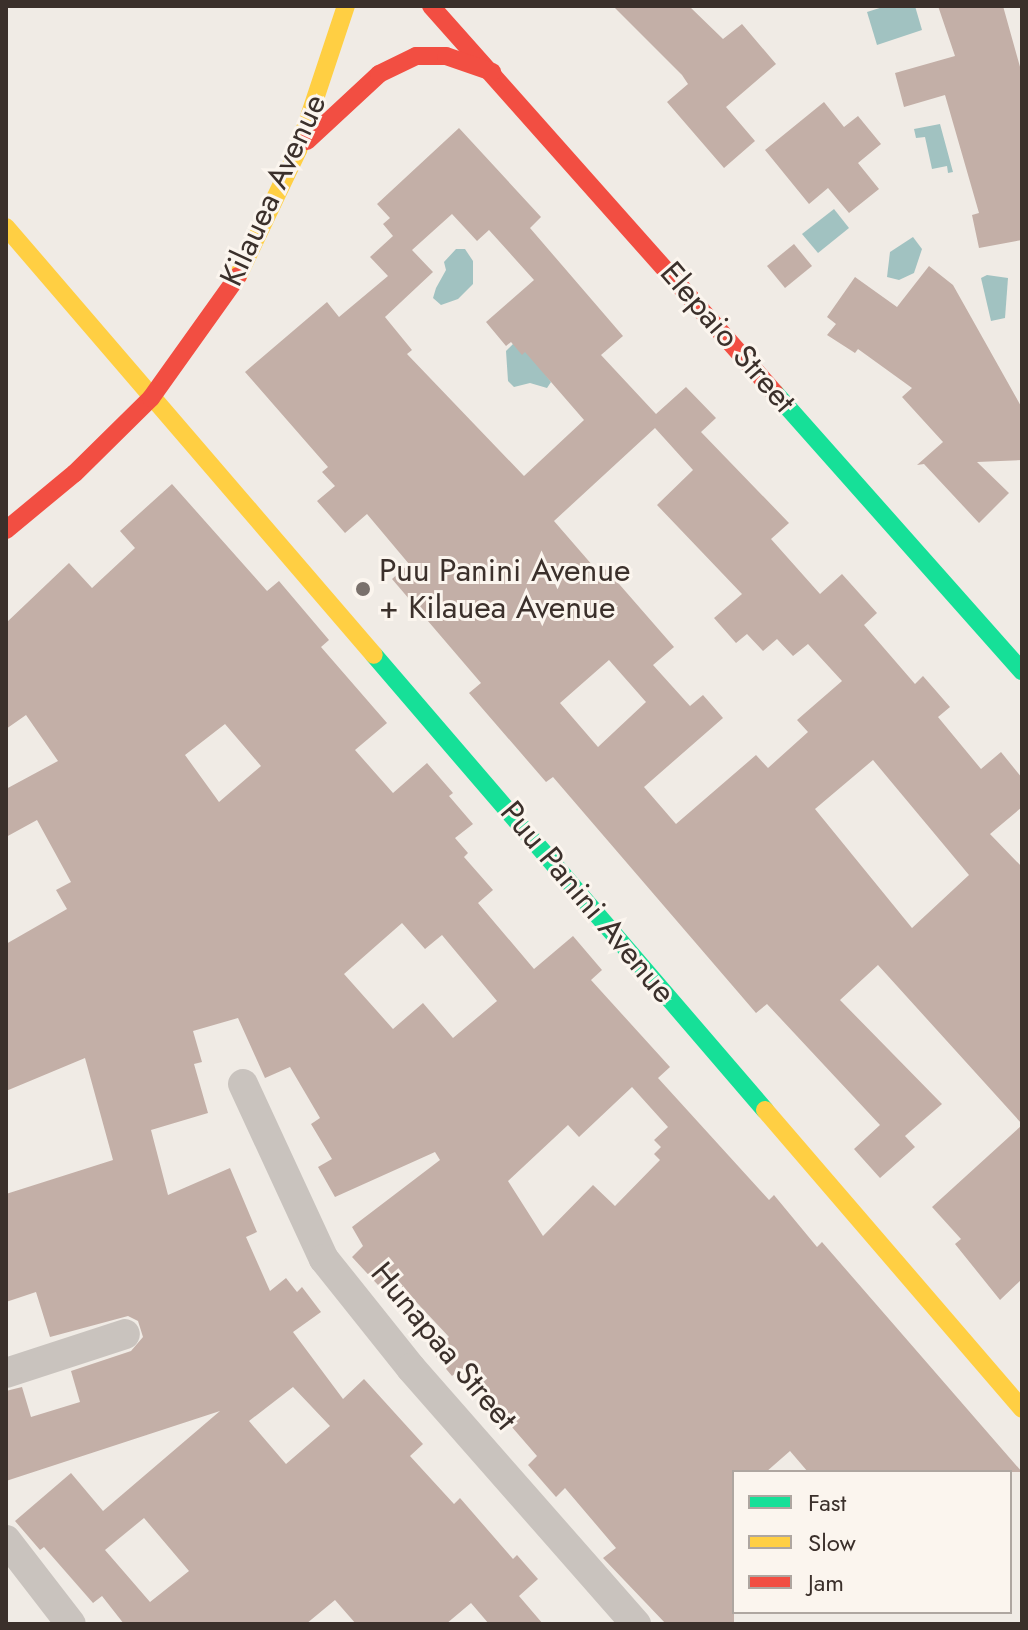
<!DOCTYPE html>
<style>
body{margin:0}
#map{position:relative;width:1028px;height:1630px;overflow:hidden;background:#f0ebe5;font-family:Jost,sans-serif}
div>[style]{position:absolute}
.water>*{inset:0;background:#a1c2c1}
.building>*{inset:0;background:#c3afa7}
.street>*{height:30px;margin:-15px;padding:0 15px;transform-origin:15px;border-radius:15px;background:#c9c3be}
.fast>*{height:18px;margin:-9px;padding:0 9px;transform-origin:9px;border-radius:9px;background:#16e098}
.slow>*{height:18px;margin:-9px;padding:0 9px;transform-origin:9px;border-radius:9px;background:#ffcf43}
.jam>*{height:18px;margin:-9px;padding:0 9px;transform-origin:9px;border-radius:9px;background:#f24e42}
.dots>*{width:22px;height:22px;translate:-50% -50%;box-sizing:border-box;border:4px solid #fbf5ee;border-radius:50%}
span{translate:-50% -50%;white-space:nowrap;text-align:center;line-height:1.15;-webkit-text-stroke:6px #fbf5ee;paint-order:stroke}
.street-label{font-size:32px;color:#3b302b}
.poi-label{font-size:32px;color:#3b302b}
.left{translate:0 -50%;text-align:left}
.frame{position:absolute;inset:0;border:8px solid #3b302b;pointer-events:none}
.legend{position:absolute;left:732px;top:1470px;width:280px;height:144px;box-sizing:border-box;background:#fbf5ee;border:2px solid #aea6a0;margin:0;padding:10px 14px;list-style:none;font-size:24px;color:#3b302b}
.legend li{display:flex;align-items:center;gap:16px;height:40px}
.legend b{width:40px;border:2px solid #aea6a0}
</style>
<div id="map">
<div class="water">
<div style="clip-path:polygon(886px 6px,915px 6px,922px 30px,877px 45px,867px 12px)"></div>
<div style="clip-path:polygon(940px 124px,953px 172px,948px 173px,947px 166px,932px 169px,925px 137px,916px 138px,914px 129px)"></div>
<div style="clip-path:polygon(834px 209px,849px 228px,818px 253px,802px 234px)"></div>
<div style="clip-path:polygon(913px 237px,922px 249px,914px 273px,899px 280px,887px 277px,890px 252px)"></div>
<div style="clip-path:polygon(456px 249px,465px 249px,473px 261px,473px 284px,458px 299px,441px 305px,433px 298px,436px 288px,446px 270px,444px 262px)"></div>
<div style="clip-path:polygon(987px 275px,1008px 278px,1005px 318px,991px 321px,981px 278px)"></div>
<div style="clip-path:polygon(513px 344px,524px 346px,551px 382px,547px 388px,530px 383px,514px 387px,508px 381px,506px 351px)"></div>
</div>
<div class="building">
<div style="clip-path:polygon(613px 6px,689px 6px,723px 39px,742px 24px,776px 64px,726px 107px,755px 141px,724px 168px,667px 102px,688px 84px,682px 75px)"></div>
<div style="clip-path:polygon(938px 6px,1003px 6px,1022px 74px,1022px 240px,979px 248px,972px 215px,979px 213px,945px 95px,904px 107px,895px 73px,955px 56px)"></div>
<div style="clip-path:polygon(824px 102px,844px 127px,858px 116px,881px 144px,858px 163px,879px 189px,849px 213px,828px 188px,809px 204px,765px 150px)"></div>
<div style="clip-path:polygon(evenodd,459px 128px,541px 217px,530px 228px,623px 336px,601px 355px,656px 414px,686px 387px,716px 418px,701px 432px,789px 523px,771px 539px,820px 594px,842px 574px,877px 613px,864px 625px,915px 684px,923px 676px,950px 707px,938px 717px,981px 769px,1001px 752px,1022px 778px,1022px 807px,990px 834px,1022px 867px,1022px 1124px,878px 965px,840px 1000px,942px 1104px,905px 1136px,915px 1147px,880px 1178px,854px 1149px,880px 1125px,767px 1004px,756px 1013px,553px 777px,546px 782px,469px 693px,481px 683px,392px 579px,409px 564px,367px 514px,345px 533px,317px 501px,335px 486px,322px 472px,328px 467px,245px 372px,327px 302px,339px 317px,388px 276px,370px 257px,393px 236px,383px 224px,390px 218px,377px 204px,459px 128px,452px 214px,477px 241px,489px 230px,534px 280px,486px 322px,506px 346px,511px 342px,522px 355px,525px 352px,584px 420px,524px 476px,407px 354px,412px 350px,385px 317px,433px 272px,412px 250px,452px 214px,459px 128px,655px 428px,693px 470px,657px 505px,742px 594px,714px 618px,736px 643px,747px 634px,763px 651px,777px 639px,793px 656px,808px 644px,842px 681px,797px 720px,808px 732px,768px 768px,756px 755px,676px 824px,644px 787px,723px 718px,703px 695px,690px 706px,653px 665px,674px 647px,606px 569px,600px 574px,554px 521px,655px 428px,459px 128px,609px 660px,646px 702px,598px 747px,560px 703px,609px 660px,459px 128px,873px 760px,969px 875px,912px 928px,815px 809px,873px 760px)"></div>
<div style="clip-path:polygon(794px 244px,812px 266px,785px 288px,767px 266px)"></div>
<div style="clip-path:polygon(929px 266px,953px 285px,1022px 408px,1022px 460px,977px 462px,1009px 493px,979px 523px,924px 464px,917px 465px,943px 442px,902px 397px,912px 388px,858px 349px,855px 353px,827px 335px,836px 324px,827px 317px,855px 277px,897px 307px)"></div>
<div style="clip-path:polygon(evenodd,172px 484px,267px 591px,279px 581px,329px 640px,321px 647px,387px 723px,355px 750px,393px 793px,427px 763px,453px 793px,449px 796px,473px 824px,455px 838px,468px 853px,464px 857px,493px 890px,478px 903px,534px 969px,573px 936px,602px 970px,591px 980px,670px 1067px,658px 1078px,769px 1200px,774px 1195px,817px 1247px,822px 1242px,1022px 1472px,808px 1472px,790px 1451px,766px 1472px,734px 1472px,734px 1624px,666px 1624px,603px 1558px,616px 1548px,565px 1488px,556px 1497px,528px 1465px,537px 1456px,461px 1368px,452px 1376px,432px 1352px,449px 1337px,390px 1274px,378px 1285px,352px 1257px,363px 1246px,352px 1227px,440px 1160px,435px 1152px,335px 1197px,318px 1167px,332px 1159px,311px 1124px,320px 1118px,290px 1067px,265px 1078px,238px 1018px,193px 1031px,202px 1062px,194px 1064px,208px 1113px,151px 1130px,168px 1195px,230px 1168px,257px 1232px,246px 1237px,270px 1291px,286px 1278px,297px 1292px,302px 1287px,321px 1312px,293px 1332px,343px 1399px,364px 1379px,423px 1444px,410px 1456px,454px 1504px,460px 1498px,513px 1559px,517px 1555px,538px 1579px,519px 1596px,543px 1624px,489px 1624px,471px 1603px,446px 1624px,356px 1624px,335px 1600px,306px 1624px,124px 1624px,102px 1596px,93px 1603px,44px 1547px,40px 1550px,15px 1521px,71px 1473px,103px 1511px,220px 1411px,6px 1481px,6px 1391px,22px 1387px,31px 1417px,80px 1402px,71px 1371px,131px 1351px,143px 1337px,138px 1321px,128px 1316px,50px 1337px,36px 1292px,6px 1302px,6px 1194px,113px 1160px,85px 1058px,6px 1091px,6px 944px,67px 909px,56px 890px,71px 882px,37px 820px,6px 837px,6px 789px,58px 761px,26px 715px,6px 729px,6px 623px,69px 563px,92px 588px,135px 548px,120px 531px,172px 484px,225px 724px,261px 766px,219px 802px,185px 755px,225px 724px,172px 484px,402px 923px,425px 949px,442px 935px,497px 1001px,453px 1038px,423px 1003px,393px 1029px,344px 974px,402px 923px,172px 484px,632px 1087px,668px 1127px,654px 1140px,661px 1147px,654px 1154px,660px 1160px,615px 1206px,593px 1185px,543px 1236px,508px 1181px,568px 1125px,579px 1137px,632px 1087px,172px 484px,293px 1387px,330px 1426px,286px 1464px,249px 1421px,293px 1387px,172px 484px,144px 1518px,189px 1571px,150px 1602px,105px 1550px,144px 1518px)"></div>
<div style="clip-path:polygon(1022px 1125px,1022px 1279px,1000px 1300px,955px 1244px,961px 1239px,932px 1207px)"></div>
</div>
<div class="street">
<div style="left:243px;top:1084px;width:193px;rotate:65.2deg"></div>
<div style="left:324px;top:1259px;width:139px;rotate:51.4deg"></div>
<div style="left:411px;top:1368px;width:341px;rotate:48.7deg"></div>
<div style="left:6px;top:1373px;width:125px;rotate:-18.1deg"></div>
<div style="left:6px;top:1540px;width:106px;rotate:52.3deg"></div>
</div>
<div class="fast">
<div style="left:775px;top:393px;width:372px;rotate:48.4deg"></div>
<div style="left:374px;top:655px;width:600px;rotate:49.33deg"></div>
</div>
<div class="slow">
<div style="left:6px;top:227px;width:564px;rotate:49.31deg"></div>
<div style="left:238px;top:276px;width:140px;rotate:-64.5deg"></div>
<div style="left:298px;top:150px;width:152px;rotate:-71.6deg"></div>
<div style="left:765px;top:1110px;width:394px;rotate:49.3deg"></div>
</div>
<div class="jam">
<div style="left:431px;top:6px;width:518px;rotate:48.37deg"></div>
<div style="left:307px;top:141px;width:98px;rotate:-42.9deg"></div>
<div style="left:379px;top:74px;width:41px;rotate:-25.9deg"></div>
<div style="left:416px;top:56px;width:30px"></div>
<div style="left:446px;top:56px;width:49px;rotate:19.2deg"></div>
<div style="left:6px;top:530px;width:89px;rotate:-39.6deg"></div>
<div style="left:75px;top:473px;width:107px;rotate:-44.6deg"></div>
<div style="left:151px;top:398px;width:150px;rotate:-54.5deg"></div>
</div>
<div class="dots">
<div style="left:363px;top:589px;background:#7a716c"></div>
</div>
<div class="street-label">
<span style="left:273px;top:190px;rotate:-65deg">Kilauea Avenue</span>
<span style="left:728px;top:337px;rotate:49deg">Elepaio Street</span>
<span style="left:588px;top:902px;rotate:50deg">Puu Panini Avenue</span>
<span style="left:444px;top:1346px;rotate:50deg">Hunapaa Street</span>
</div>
<div class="poi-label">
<span class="left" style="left:379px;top:589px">Puu Panini Avenue<br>+ Kilauea Avenue</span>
</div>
<div class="frame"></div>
<ul class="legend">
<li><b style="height:10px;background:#16e098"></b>Fast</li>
<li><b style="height:10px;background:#ffcf43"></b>Slow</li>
<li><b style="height:10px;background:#f24e42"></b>Jam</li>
</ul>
</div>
